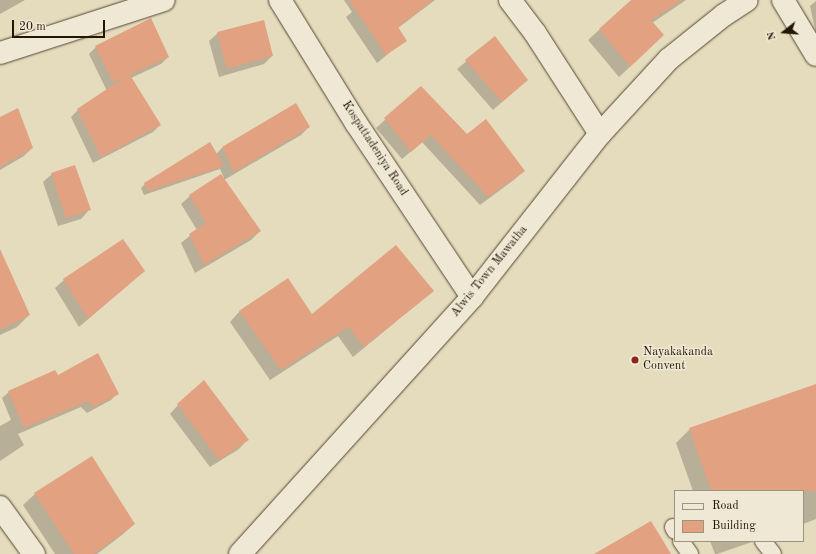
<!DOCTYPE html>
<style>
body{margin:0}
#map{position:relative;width:816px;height:554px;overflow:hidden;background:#e5dbbd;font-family:"Old Standard TT",serif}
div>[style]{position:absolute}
.shadow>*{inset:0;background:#0003}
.building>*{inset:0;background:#e2a180}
.roads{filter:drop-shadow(0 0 1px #544630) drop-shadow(0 0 1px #544630)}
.service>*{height:16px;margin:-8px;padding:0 8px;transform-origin:8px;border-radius:8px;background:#eee8d4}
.minor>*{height:22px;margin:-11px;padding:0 11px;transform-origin:11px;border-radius:11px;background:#eee8d4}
.tertiary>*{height:22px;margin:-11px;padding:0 11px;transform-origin:11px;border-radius:11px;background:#eee8d4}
.dots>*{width:11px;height:11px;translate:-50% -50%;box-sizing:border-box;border:2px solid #eee8d4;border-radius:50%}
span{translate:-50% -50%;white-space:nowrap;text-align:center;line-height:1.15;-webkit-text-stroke:3px #eee8d4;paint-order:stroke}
.street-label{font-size:12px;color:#241501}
.poi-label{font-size:12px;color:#241501}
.left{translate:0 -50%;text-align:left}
.legend{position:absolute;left:674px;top:490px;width:130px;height:52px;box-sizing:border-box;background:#eee8d4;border:1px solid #9d9480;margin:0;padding:5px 7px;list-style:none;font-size:12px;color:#241501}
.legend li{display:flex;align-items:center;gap:8px;height:20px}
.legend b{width:20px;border:1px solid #9d9480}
.north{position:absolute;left:764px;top:12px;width:40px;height:40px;-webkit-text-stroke:3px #eee8d4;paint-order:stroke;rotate:253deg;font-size:11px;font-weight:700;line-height:16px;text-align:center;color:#241501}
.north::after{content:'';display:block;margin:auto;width:14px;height:18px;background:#241501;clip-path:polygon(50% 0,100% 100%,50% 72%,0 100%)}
.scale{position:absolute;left:12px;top:20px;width:93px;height:18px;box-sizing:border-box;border:2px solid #241501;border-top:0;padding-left:5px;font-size:12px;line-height:14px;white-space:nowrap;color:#241501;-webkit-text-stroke:3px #eee8d4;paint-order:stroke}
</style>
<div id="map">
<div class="shadow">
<div style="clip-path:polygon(0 0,25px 0,0 14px)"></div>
<div style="clip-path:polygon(344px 0,435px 0,398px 28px,405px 40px,377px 63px,346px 17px,352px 12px)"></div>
<div style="clip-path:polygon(632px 0,686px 0,652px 23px,652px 46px,619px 77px,588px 40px)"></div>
<div style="clip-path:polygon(816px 1px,816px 34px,810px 6px)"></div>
<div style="clip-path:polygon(218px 33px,272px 56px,264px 64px,219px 77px,209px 41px)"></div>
<div style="clip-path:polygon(495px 38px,527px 80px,493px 110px,457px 69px)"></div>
<div style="clip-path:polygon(96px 47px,168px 57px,161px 64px,131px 78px,160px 125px,153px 132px,93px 163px,71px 117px,78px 110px,107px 91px,89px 54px)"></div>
<div style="clip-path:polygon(421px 88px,467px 135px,524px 171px,515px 179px,480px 205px,422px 142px,402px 159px,376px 128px)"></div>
<div style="clip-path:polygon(0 118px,32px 148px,24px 156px,0 170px)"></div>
<div style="clip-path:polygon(309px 127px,301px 135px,224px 180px,260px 231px,251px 240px,195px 273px,181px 243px,197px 230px,181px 204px,190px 196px,224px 178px,220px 169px,144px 195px,141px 188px,145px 184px,216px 154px,222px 148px)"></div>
<div style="clip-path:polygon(52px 174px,89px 210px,81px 219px,58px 226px,43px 182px)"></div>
<div style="clip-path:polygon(0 252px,29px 315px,17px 327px,0 335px)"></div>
<div style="clip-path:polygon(144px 271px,79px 327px,55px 288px,64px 280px)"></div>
<div style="clip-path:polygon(433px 291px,353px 357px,338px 336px,270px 380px,230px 322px,240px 311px,312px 316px)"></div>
<div style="clip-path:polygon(57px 377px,118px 393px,111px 400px,87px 413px,81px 407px,18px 434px,24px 445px,0 461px,0 426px,11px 420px,2px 398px,9px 392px)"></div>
<div style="clip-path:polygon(816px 385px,816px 519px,803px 524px,803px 491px,693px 491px,676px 443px,690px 429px)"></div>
<div style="clip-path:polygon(178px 405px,247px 440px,239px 449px,210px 467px,170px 414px)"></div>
<div style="clip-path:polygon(35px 494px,134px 524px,122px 535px,97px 554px,55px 554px,23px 505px)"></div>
<div style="clip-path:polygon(710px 541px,755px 541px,717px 554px,715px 554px)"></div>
</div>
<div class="building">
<div style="clip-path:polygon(349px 0,433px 0,398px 27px,407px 41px,386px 55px)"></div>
<div style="clip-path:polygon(631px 0,682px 0,651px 20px,664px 35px,630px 67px,599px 29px)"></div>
<div style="clip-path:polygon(151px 18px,169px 57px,130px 75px,161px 125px,101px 157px,77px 109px,125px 77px,113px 82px,95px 46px)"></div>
<div style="clip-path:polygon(264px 20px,273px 56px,227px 69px,217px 32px)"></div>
<div style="clip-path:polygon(495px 36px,528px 80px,502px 102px,465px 60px)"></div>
<div style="clip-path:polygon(421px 86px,467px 134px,486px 119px,525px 171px,488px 197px,431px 135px,411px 152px,384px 118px)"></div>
<div style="clip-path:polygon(296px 103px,310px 127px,234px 172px,222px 147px)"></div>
<div style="clip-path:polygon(18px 108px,33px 148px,0 167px,0 117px)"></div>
<div style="clip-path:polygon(210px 142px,224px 166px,148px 191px,144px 183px)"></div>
<div style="clip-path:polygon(75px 165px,91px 210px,66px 218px,51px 173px)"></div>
<div style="clip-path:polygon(221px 174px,261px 231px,204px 265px,189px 234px,206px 223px,189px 195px)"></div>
<div style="clip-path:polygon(123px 239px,145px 271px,88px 319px,63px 279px)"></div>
<div style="clip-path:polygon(396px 245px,434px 291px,364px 347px,348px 327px,281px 370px,239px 311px,288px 278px,312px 314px)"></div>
<div style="clip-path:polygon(0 249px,30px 315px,0 330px)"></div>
<div style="clip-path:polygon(98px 353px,119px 394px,94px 407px,88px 401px,24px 428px,8px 391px,55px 370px,58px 375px)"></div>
<div style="clip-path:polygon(204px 380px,249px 440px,219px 460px,177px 404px)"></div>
<div style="clip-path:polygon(816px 384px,816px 491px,711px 491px,689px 428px)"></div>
<div style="clip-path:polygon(92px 456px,135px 524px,94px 554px,74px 554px,34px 493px)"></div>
<div style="clip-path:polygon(651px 521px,671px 554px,594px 554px)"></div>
</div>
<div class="roads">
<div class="service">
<div style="left:673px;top:527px;width:4px;rotate:63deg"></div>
<div style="left:681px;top:541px;width:16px;rotate:55deg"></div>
<div style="left:763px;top:541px;width:16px;rotate:52deg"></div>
</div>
<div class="minor">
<div style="left:280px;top:0;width:145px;rotate:58.3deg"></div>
<div style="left:356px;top:123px;width:209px;rotate:56.3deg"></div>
<div style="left:510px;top:0;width:41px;rotate:52.9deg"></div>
<div style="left:535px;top:33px;width:120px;rotate:57.2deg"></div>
<div style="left:783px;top:0;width:64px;rotate:59deg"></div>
<div style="left:0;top:53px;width:172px;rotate:-17.9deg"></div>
<div style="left:0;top:507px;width:58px;rotate:54.1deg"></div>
</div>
<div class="tertiary">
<div style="left:240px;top:554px;width:346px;rotate:-47.9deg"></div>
<div style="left:472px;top:297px;width:207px;rotate:-51.9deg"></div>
<div style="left:600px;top:134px;width:102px;rotate:-47.4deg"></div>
<div style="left:669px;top:59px;width:70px;rotate:-38.7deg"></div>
<div style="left:724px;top:15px;width:27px;rotate:-33deg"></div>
</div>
</div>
<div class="dots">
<div style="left:635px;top:360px;background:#8f2418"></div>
</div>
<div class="street-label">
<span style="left:374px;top:149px;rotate:57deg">Kospattadeniya Road</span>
<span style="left:490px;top:272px;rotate:-51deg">Alwis Town Mawatha</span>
</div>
<div class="poi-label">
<span class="left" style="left:643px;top:360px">Nayakakanda<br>Convent</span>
</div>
<ul class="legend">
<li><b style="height:5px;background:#eee8d4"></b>Road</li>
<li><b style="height:11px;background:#e2a180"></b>Building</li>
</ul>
<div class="north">N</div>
<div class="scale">20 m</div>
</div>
